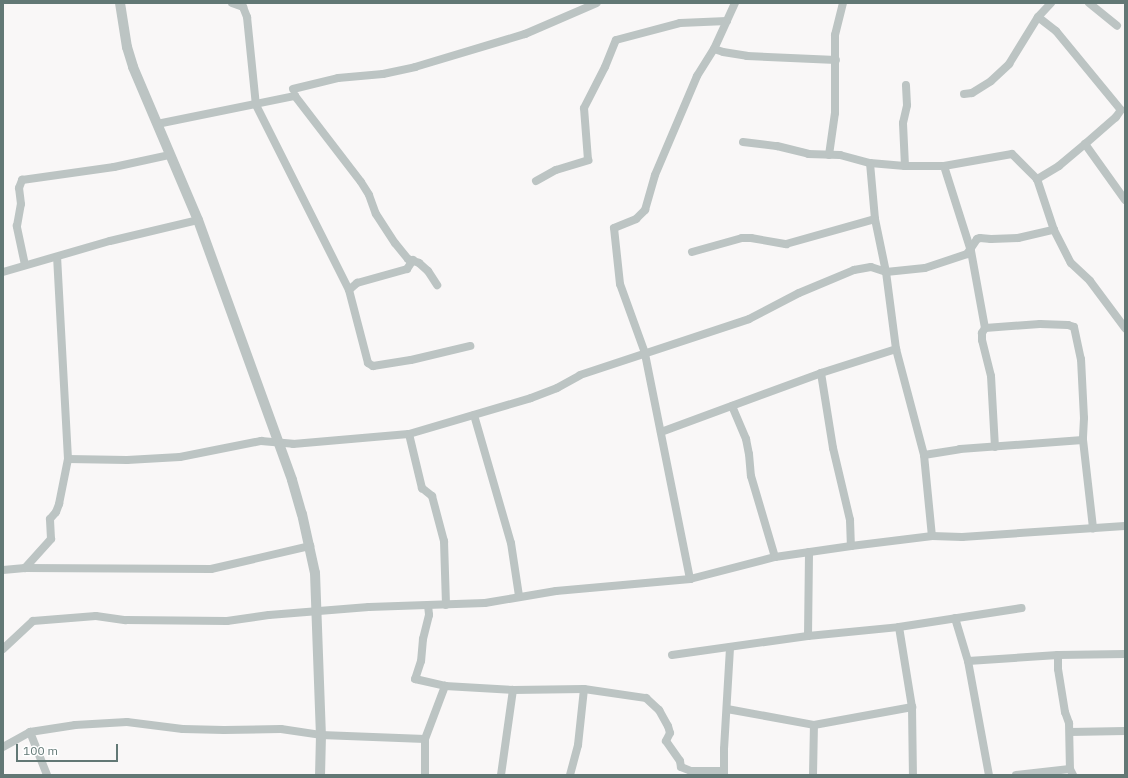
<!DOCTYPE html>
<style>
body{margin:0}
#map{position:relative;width:1128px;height:778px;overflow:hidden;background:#f9f7f7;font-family:"IBM Plex Sans",sans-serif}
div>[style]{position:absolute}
.minor>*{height:8px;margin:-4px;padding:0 4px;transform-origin:4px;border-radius:4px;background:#bcc4c3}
.tertiary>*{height:10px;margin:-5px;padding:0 5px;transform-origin:5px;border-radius:5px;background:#bcc4c3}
span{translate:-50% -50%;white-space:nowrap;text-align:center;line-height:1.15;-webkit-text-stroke:4px #fff;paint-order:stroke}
.frame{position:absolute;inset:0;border:4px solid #627875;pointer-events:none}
.scale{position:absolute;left:16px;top:744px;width:102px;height:18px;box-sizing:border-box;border:2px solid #627875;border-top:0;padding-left:5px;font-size:12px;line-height:14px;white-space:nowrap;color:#627875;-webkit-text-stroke:3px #fff;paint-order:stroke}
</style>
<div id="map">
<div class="minor">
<div style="left:232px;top:3px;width:12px;rotate:20deg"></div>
<div style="left:243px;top:7px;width:11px;rotate:68deg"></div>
<div style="left:247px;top:17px;width:88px;rotate:84.2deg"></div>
<div style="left:256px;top:105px;width:207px;rotate:63.3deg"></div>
<div style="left:349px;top:290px;width:75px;rotate:75.4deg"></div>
<div style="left:368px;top:363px;width:6px;rotate:31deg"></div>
<div style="left:373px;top:366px;width:38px;rotate:-9deg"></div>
<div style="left:411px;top:360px;width:61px;rotate:-13.3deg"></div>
<div style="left:1089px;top:3px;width:36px;rotate:39deg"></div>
<div style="left:1038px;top:17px;width:23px;rotate:38deg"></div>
<div style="left:1056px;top:31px;width:102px;rotate:50.6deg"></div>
<div style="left:1121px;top:110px;width:9px;rotate:126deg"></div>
<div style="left:1116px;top:117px;width:41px;rotate:138.9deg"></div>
<div style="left:714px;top:49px;width:9px;rotate:18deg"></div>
<div style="left:723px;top:52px;width:24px;rotate:9deg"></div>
<div style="left:747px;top:56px;width:89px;rotate:2.6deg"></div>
<div style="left:293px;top:89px;width:46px;rotate:-13.7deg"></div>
<div style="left:338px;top:78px;width:45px;rotate:-5.1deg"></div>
<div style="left:383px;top:74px;width:33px;rotate:-12deg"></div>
<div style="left:415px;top:67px;width:115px;rotate:-16.7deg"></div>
<div style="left:525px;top:34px;width:78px;rotate:-23.3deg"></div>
<div style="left:964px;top:94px;width:8px;rotate:-7deg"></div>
<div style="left:972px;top:93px;width:22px;rotate:-32deg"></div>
<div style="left:991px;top:81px;width:25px;rotate:-43deg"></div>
<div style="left:1009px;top:64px;width:55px;rotate:-58.3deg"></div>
<div style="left:1038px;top:17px;width:19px;rotate:-47deg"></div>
<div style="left:157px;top:124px;width:141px;rotate:-11.5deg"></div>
<div style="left:295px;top:96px;width:108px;rotate:52.5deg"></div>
<div style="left:361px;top:182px;width:15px;rotate:58deg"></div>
<div style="left:369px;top:195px;width:20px;rotate:70deg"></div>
<div style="left:376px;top:214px;width:35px;rotate:57deg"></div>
<div style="left:395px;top:243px;width:21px;rotate:51deg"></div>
<div style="left:408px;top:259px;width:12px;rotate:20deg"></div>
<div style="left:419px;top:263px;width:12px;rotate:42deg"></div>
<div style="left:428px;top:271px;width:17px;rotate:57deg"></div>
<div style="left:743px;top:142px;width:34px;rotate:7deg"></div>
<div style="left:777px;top:146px;width:32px;rotate:14deg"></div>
<div style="left:808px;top:154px;width:32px;rotate:2deg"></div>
<div style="left:840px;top:155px;width:31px;rotate:15deg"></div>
<div style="left:870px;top:163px;width:35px;rotate:5deg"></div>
<div style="left:905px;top:166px;width:39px"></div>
<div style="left:944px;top:166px;width:69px;rotate:-10deg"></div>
<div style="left:1012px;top:154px;width:35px;rotate:45deg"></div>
<div style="left:829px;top:155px;width:42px;rotate:-81.9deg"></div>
<div style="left:835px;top:113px;width:78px;rotate:-90deg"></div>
<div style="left:835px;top:35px;width:33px;rotate:-76deg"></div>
<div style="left:870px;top:163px;width:56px;rotate:84.9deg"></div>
<div style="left:875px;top:219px;width:54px;rotate:78.3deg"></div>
<div style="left:886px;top:272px;width:78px;rotate:82.6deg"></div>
<div style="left:896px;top:349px;width:110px;rotate:75.2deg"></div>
<div style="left:924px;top:455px;width:81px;rotate:84.4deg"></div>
<div style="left:905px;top:166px;width:43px;rotate:-92.7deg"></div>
<div style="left:903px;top:123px;width:18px;rotate:-77deg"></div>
<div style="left:907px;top:105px;width:20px;rotate:-93deg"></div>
<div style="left:944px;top:166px;width:89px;rotate:72.4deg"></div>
<div style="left:971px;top:251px;width:78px;rotate:79.7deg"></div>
<div style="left:985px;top:328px;width:6px;rotate:121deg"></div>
<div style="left:982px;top:333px;width:7px;rotate:90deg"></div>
<div style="left:982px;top:340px;width:37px;rotate:76deg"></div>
<div style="left:991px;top:376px;width:71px;rotate:86.8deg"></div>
<div style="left:536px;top:181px;width:23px;rotate:-29deg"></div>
<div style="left:556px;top:170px;width:34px;rotate:-17deg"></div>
<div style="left:588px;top:160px;width:52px;rotate:-94.4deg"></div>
<div style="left:584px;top:108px;width:46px;rotate:-62.9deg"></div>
<div style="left:605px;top:67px;width:29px;rotate:-68deg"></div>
<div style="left:616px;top:40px;width:66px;rotate:-14.9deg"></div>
<div style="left:680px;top:23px;width:47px;rotate:-2.4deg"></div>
<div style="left:1125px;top:200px;width:69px;rotate:-125.5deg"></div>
<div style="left:1085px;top:144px;width:34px;rotate:140deg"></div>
<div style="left:1059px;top:166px;width:26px;rotate:149deg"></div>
<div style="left:1037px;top:179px;width:54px;rotate:71.6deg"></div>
<div style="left:1054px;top:230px;width:37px;rotate:63deg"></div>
<div style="left:1071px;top:263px;width:26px;rotate:43deg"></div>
<div style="left:1090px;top:281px;width:59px;rotate:53.3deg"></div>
<div style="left:692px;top:252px;width:52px;rotate:-15.6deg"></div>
<div style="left:742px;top:238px;width:9px"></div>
<div style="left:751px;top:238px;width:36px;rotate:10deg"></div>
<div style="left:786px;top:244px;width:92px;rotate:-15.7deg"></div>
<div style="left:25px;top:265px;width:40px;rotate:-102deg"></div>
<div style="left:17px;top:226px;width:22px;rotate:-80deg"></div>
<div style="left:21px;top:204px;width:16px;rotate:-97deg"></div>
<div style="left:19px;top:188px;width:9px;rotate:-69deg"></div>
<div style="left:22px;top:180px;width:93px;rotate:-8deg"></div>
<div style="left:114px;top:167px;width:56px;rotate:-12.3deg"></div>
<div style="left:3px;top:272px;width:111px;rotate:-16.2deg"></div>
<div style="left:110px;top:241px;width:90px;rotate:-13.4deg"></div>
<div style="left:349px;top:290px;width:11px;rotate:-41deg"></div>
<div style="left:357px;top:283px;width:52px;rotate:-15.6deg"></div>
<div style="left:407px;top:269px;width:11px;rotate:-56deg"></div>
<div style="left:985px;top:328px;width:55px;rotate:-4.2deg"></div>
<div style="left:1040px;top:324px;width:28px;rotate:2deg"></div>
<div style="left:1068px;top:325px;width:6px;rotate:18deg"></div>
<div style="left:1074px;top:327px;width:33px;rotate:78deg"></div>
<div style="left:1081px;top:359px;width:59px;rotate:87.1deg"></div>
<div style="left:1084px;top:418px;width:22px;rotate:93deg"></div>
<div style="left:1083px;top:440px;width:89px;rotate:83.5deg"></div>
<div style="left:821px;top:373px;width:76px;rotate:80.9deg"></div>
<div style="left:833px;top:448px;width:74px;rotate:76.7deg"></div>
<div style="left:850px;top:520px;width:26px;rotate:88deg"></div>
<div style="left:732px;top:406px;width:36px;rotate:67deg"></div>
<div style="left:746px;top:439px;width:15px;rotate:79deg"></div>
<div style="left:749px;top:454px;width:22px;rotate:85deg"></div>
<div style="left:751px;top:476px;width:84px;rotate:73.5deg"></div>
<div style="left:474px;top:415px;width:133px;rotate:73.9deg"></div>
<div style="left:511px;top:543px;width:54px;rotate:81.4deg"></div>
<div style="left:661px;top:432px;width:171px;rotate:-20.2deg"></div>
<div style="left:821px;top:373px;width:79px;rotate:-17.7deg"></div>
<div style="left:409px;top:434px;width:56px;rotate:76.5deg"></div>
<div style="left:422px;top:488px;width:13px;rotate:39deg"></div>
<div style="left:432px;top:496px;width:47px;rotate:75.1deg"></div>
<div style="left:444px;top:541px;width:64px;rotate:88.2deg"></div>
<div style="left:924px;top:455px;width:36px;rotate:-9deg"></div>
<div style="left:960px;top:449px;width:123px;rotate:-4.2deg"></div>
<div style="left:68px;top:459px;width:59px;rotate:1deg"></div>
<div style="left:127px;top:460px;width:53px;rotate:-3.2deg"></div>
<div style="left:180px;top:457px;width:83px;rotate:-11.2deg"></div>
<div style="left:261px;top:441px;width:32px;rotate:5deg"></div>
<div style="left:293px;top:444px;width:116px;rotate:-4.9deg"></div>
<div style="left:409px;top:434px;width:127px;rotate:-16.4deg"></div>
<div style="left:531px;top:398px;width:28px;rotate:-21deg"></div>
<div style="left:557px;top:388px;width:26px;rotate:-29deg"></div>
<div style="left:580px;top:375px;width:178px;rotate:-18.3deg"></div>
<div style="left:749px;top:319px;width:56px;rotate:-27.5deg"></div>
<div style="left:799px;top:293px;width:60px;rotate:-22.7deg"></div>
<div style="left:854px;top:270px;width:17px;rotate:-10deg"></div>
<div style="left:871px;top:267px;width:16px;rotate:18deg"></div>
<div style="left:886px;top:272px;width:39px;rotate:-6deg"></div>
<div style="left:925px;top:268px;width:44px;rotate:-18.4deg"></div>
<div style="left:967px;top:254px;width:18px;rotate:-56deg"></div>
<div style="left:977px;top:239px;width:3px;rotate:-18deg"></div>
<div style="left:980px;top:238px;width:11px;rotate:5deg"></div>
<div style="left:991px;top:239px;width:27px;rotate:-2deg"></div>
<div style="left:1018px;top:238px;width:37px;rotate:-13deg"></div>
<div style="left:25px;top:568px;width:39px;rotate:-48deg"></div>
<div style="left:51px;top:539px;width:20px;rotate:-93deg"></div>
<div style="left:50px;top:519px;width:9px;rotate:-49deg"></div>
<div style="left:56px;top:512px;width:9px;rotate:-69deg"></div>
<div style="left:59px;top:504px;width:46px;rotate:-78.7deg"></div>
<div style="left:68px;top:459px;width:202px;rotate:-93.1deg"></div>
<div style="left:3px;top:570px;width:22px;rotate:-5deg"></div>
<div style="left:25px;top:568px;width:186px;rotate:0.3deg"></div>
<div style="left:211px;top:569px;width:102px;rotate:-13.1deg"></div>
<div style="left:690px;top:579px;width:230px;rotate:-101.3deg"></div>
<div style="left:645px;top:353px;width:73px;rotate:-109.9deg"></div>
<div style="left:620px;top:284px;width:56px;rotate:-96.1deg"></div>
<div style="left:614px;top:228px;width:24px;rotate:-22deg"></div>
<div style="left:636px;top:219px;width:13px;rotate:-45deg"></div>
<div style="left:645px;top:210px;width:36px;rotate:-74deg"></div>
<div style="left:655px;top:175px;width:108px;rotate:-67deg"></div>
<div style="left:697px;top:76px;width:32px;rotate:-58deg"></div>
<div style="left:714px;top:49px;width:51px;rotate:-65.5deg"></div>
<div style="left:428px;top:605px;width:10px;rotate:84deg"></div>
<div style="left:429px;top:615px;width:25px;rotate:104deg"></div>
<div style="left:423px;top:639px;width:22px;rotate:95deg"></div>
<div style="left:421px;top:661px;width:19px;rotate:108deg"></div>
<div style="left:415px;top:679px;width:31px;rotate:13deg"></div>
<div style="left:445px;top:686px;width:68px;rotate:3.4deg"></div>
<div style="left:513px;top:690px;width:71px;rotate:-0.8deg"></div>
<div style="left:584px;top:689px;width:63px;rotate:8.3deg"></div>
<div style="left:646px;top:698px;width:18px;rotate:43deg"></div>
<div style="left:659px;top:710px;width:18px;rotate:61deg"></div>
<div style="left:668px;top:726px;width:7px;rotate:74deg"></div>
<div style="left:670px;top:733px;width:9px;rotate:117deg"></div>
<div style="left:666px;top:741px;width:24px;rotate:55deg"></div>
<div style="left:680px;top:761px;width:6px;rotate:81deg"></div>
<div style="left:681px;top:767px;width:11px;rotate:22deg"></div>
<div style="left:691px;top:771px;width:33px"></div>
<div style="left:955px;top:618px;width:45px;rotate:73.2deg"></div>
<div style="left:968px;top:661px;width:116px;rotate:79.6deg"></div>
<div style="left:899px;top:627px;width:81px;rotate:80.8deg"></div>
<div style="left:912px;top:707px;width:68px;rotate:89.2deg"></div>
<div style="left:808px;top:636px;width:84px;rotate:-89.3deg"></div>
<div style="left:3px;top:649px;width:41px;rotate:-43deg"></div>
<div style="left:33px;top:621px;width:63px;rotate:-4.5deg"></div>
<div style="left:96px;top:616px;width:30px;rotate:8deg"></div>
<div style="left:126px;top:620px;width:101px;rotate:0.6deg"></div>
<div style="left:227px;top:621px;width:42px;rotate:-8.1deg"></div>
<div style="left:269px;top:615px;width:100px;rotate:-4.6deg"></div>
<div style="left:369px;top:607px;width:116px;rotate:-2deg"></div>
<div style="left:485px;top:603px;width:72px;rotate:-9.6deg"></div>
<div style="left:556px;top:591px;width:135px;rotate:-5.1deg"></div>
<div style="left:690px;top:579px;width:88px;rotate:-14.5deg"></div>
<div style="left:775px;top:557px;width:77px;rotate:-8.2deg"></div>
<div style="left:851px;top:546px;width:82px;rotate:-7deg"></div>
<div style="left:932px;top:536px;width:30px;rotate:2deg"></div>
<div style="left:962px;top:537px;width:163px;rotate:-3.9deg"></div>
<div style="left:672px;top:655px;width:137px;rotate:-8deg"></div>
<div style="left:808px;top:636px;width:91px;rotate:-5.6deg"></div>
<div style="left:899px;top:627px;width:124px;rotate:-8.8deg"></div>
<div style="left:1058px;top:655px;width:14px;rotate:90deg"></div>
<div style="left:1058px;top:669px;width:44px;rotate:80.8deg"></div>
<div style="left:1065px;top:712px;width:12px;rotate:70deg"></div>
<div style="left:1069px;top:723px;width:46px;rotate:88.8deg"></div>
<div style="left:1070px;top:769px;width:7px;rotate:63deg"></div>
<div style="left:968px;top:661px;width:90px;rotate:-3.8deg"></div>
<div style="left:1058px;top:655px;width:67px;rotate:-0.9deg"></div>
<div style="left:727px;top:709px;width:88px;rotate:10.4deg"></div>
<div style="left:814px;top:725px;width:100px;rotate:-10.4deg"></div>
<div style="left:30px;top:732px;width:46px;rotate:68.4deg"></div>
<div style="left:1070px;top:732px;width:55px;rotate:-1deg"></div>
<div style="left:3px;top:747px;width:31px;rotate:-29deg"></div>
<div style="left:30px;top:732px;width:46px;rotate:-8.8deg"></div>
<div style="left:75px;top:725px;width:52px;rotate:-3.3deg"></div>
<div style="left:127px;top:722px;width:56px;rotate:7.1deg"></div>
<div style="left:183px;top:729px;width:41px;rotate:1.4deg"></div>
<div style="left:224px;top:730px;width:57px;rotate:-1deg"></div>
<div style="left:281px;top:729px;width:40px;rotate:8.5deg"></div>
<div style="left:321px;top:735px;width:104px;rotate:2.2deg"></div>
<div style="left:425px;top:775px;width:36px;rotate:-90deg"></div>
<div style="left:425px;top:739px;width:57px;rotate:-69.3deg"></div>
<div style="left:501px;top:775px;width:86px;rotate:-82deg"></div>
<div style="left:570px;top:775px;width:31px;rotate:-75deg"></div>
<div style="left:578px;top:745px;width:56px;rotate:-83.9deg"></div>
<div style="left:724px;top:775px;width:26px;rotate:-90deg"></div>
<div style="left:724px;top:749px;width:102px;rotate:-86.6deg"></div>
<div style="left:813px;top:775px;width:50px;rotate:-88.9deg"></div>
<div style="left:1016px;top:775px;width:54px;rotate:-6.3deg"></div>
</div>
<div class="tertiary">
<div style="left:120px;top:3px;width:45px;rotate:81deg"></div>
<div style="left:127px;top:47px;width:21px;rotate:73deg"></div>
<div style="left:133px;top:67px;width:166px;rotate:67deg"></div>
<div style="left:198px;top:220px;width:276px;rotate:70.1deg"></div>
<div style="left:292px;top:480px;width:35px;rotate:74deg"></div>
<div style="left:302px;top:514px;width:60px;rotate:77.6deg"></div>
<div style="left:315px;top:573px;width:162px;rotate:87.9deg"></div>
<div style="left:321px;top:735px;width:40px;rotate:91.4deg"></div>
</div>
<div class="frame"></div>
<div class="scale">100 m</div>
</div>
